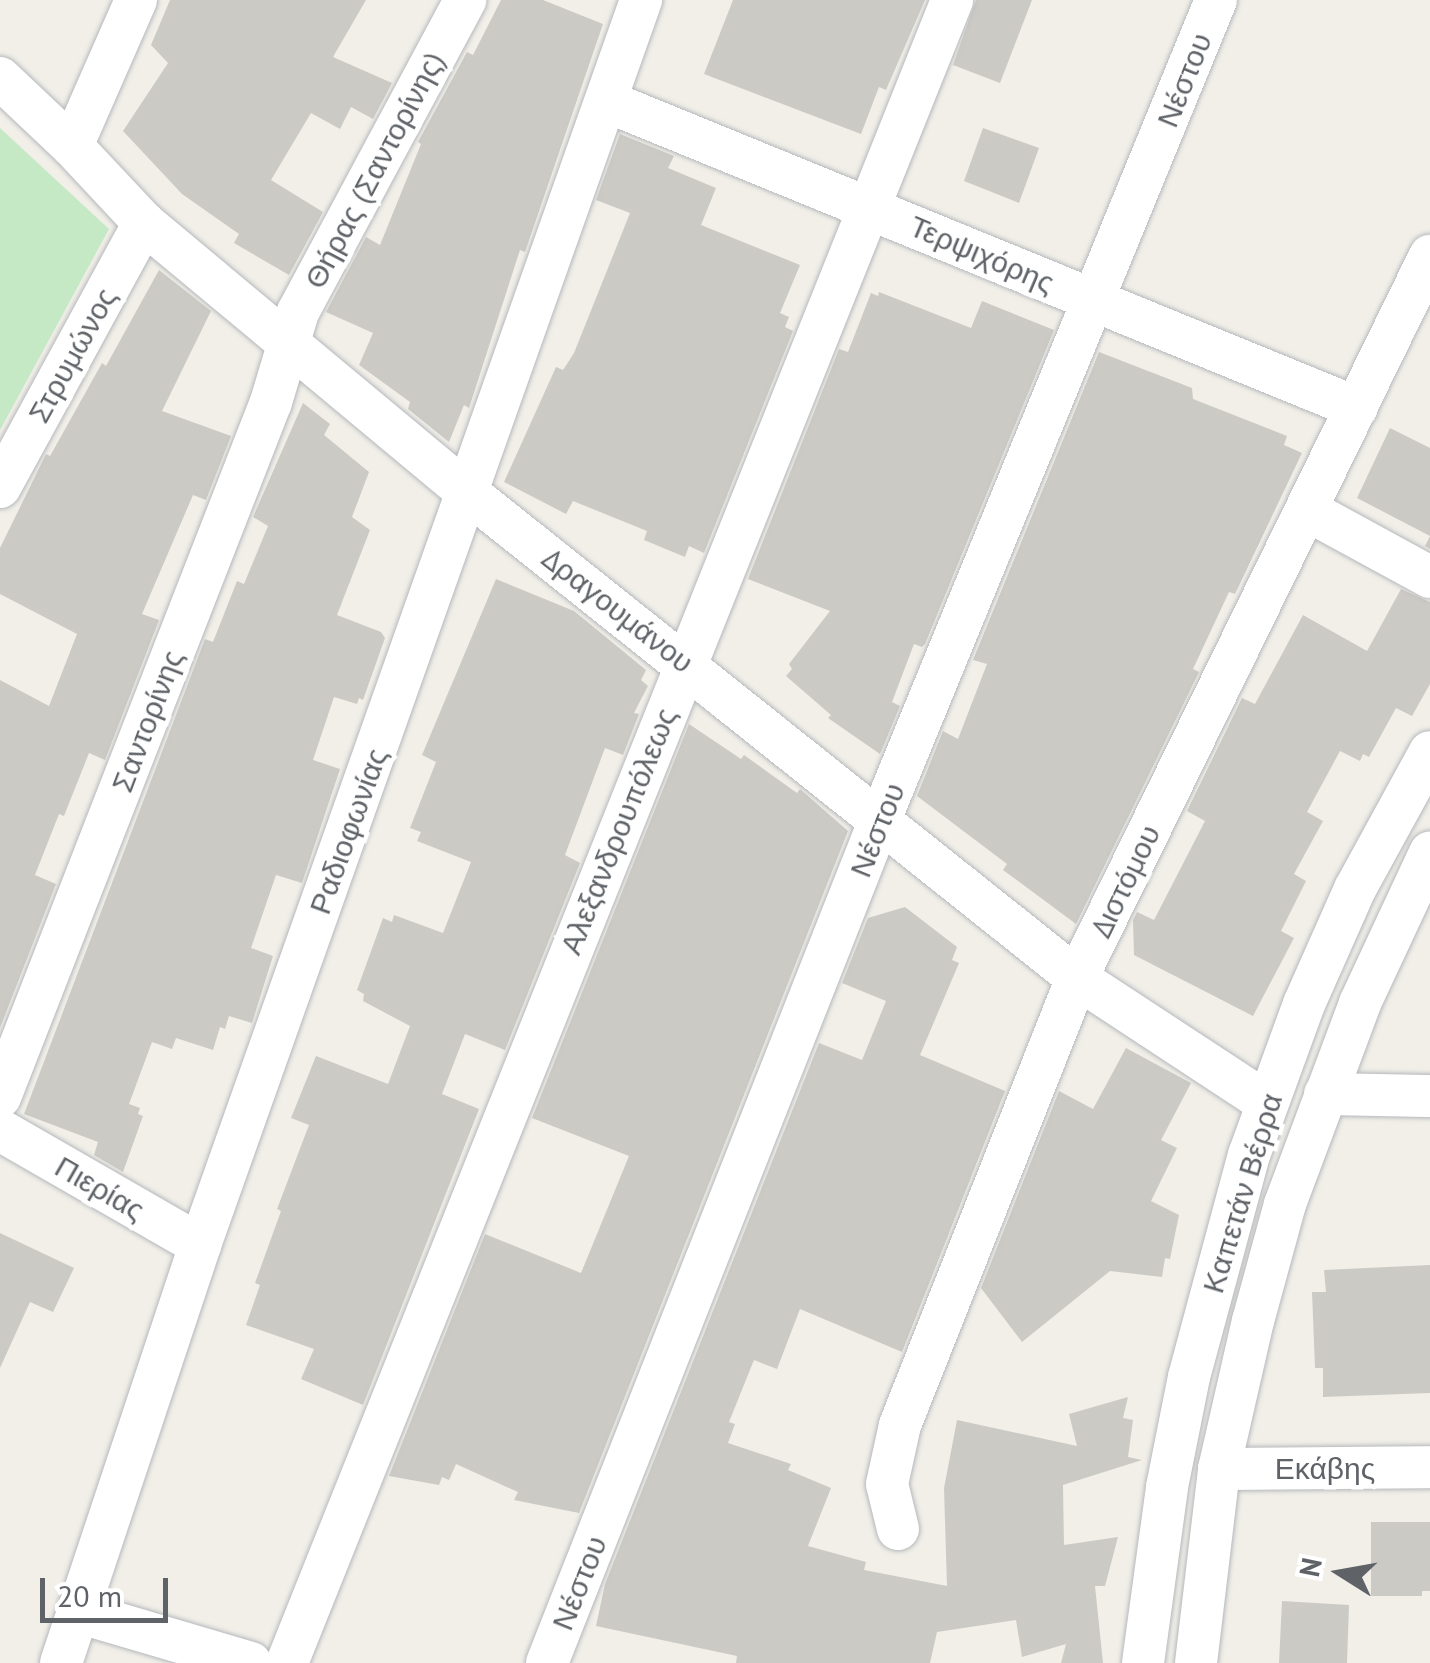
<!DOCTYPE html>
<meta charset="utf-8">
<style>
body{margin:0}
#map{position:relative;width:1430px;height:1663px;overflow:hidden;background:#f1efe8;font-family:"PT Sans",sans-serif}
div>[style]{position:absolute}
.green>*{inset:0;background:#c5e8c5}
.building>*{inset:0;background:#cccac5}
.roads{filter:drop-shadow(0 0 2px #b5b8bc) drop-shadow(0 0 2px #b5b8bc)}
.minor>*{height:42px;margin:-21px;padding:0 21px;transform-origin:21px;border-radius:21px;background:#fff}
span{translate:-50% -50%;white-space:nowrap;text-align:center;line-height:1.15;-webkit-text-stroke:9px #fff;paint-order:stroke}
.street-label{font-size:30px;color:#5f6368}
.north{position:absolute;left:1290px;top:1523px;width:100px;height:100px;-webkit-text-stroke:8px #fff;paint-order:stroke;rotate:281deg;font-size:28px;font-weight:700;line-height:40px;text-align:center;color:#5f6368}
.north::after{content:'';display:block;margin:auto;width:35px;height:45px;background:#5f6368;clip-path:polygon(50% 0,100% 100%,50% 72%,0 100%)}
.scale{position:absolute;left:40px;top:1578px;width:128px;height:45px;box-sizing:border-box;border:5px solid #5f6368;border-top:0;padding-left:12px;font-size:30px;line-height:35px;white-space:nowrap;color:#5f6368;-webkit-text-stroke:8px #fff;paint-order:stroke}
</style>
<div id="map">
<div class="green">
<div style="clip-path:polygon(0 128px,109px 229px,0 430px)"></div>
</div>
<div class="building">
<div style="clip-path:polygon(170px 0,366px 0,333px 57px,392px 83px,373px 119px,351px 107px,340px 129px,311px 113px,271px 180px,323px 212px,289px 275px,234px 243px,239px 234px,182px 194px,123px 131px,168px 63px,151px 45px)"></div>
<div style="clip-path:polygon(501px 0,543px 0,603px 24px,525px 252px,520px 250px,469px 408px,464px 405px,449px 442px,408px 409px,410px 402px,359px 365px,373px 333px,326px 312px,366px 237px,380px 245px,421px 144px,418px 142px,467px 52px,473px 55px)"></div>
<div style="clip-path:polygon(733px 0,925px 0,886px 90px,879px 87px,861px 134px,704px 74px)"></div>
<div style="clip-path:polygon(976px 0,1032px 0,1000px 83px,953px 65px)"></div>
<div style="clip-path:polygon(983px 128px,1039px 148px,1019px 203px,964px 181px)"></div>
<div style="clip-path:polygon(620px 134px,674px 156px,668px 168px,716px 188px,701px 225px,800px 265px,780px 313px,789px 317px,785px 327px,793px 331px,704px 553px,689px 546px,685px 557px,644px 540px,647px 531px,573px 501px,566px 514px,504px 482px,556px 367px,563px 370px,574px 353px,630px 213px,596px 200px)"></div>
<div style="clip-path:polygon(159px 270px,211px 311px,162px 411px,231px 436px,206px 500px,193px 495px,142px 614px,159px 620px,105px 760px,89px 753px,64px 816px,59px 814px,35px 875px,56px 884px,0 1028px,0 680px,49px 706px,77px 634px,0 594px,0 548px,46px 454px,50px 456px,102px 363px,106px 366px)"></div>
<div style="clip-path:polygon(879px 292px,971px 328px,982px 301px,1054px 330px,925px 644px,922px 647px,914px 644px,892px 702px,900px 706px,880px 754px,828px 718px,831px 715px,786px 676px,792px 669px,789px 664px,830px 611px,748px 579px,839px 349px,848px 352px,871px 293px,878px 296px)"></div>
<div style="clip-path:polygon(1099px 352px,1192px 388px,1193px 399px,1287px 436px,1284px 445px,1302px 453px,1235px 594px,1229px 592px,1193px 669px,1199px 672px,1076px 924px,1003px 870px,1007px 864px,917px 796px,943px 731px,958px 739px,987px 664px,973px 660px)"></div>
<div style="clip-path:polygon(303px 403px,330px 424px,324px 435px,369px 472px,352px 517px,370px 530px,337px 615px,381px 632px,385px 638px,363px 700px,359px 698px,357px 704px,334px 697px,313px 760px,340px 769px,302px 883px,276px 875px,251px 948px,273px 956px,252px 1023px,229px 1016px,225px 1029px,220px 1027px,213px 1050px,176px 1038px,172px 1049px,152px 1042px,129px 1104px,140px 1108px,138px 1114px,143px 1116px,123px 1172px,94px 1155px,98px 1142px,24px 1114px,205px 639px,213px 642px,237px 581px,244px 584px,268px 526px,253px 517px)"></div>
<div style="clip-path:polygon(1390px 428px,1430px 448px,1430px 549px,1425px 546px,1430px 536px,1357px 498px)"></div>
<div style="clip-path:polygon(496px 579px,574px 611px,646px 670px,641px 680px,648px 686px,634px 713px,639px 714px,623px 755px,605px 748px,565px 855px,580px 863px,505px 1050px,465px 1034px,442px 1094px,479px 1109px,363px 1405px,301px 1379px,314px 1349px,246px 1325px,260px 1285px,255px 1283px,281px 1211px,277px 1209px,309px 1125px,291px 1118px,316px 1056px,388px 1084px,410px 1026px,363px 1001px,364px 994px,357px 990px,383px 918px,392px 922px,394px 915px,443px 933px,471px 862px,417px 841px,421px 832px,410px 828px,436px 762px,422px 755px)"></div>
<div style="clip-path:polygon(1401px 589px,1430px 602px,1430px 684px,1412px 716px,1396px 708px,1369px 757px,1363px 754px,1360px 761px,1340px 751px,1307px 812px,1323px 821px,1294px 874px,1306px 881px,1281px 931px,1294px 938px,1253px 1016px,1134px 955px,1133px 920px,1137px 912px,1154px 920px,1205px 821px,1187px 811px,1242px 698px,1255px 704px,1303px 615px,1367px 651px)"></div>
<div style="clip-path:polygon(689px 724px,741px 759px,744px 755px,797px 793px,800px 789px,848px 831px,579px 1513px,514px 1500px,518px 1492px,456px 1464px,449px 1480px,442px 1477px,439px 1485px,389px 1476px,485px 1234px,581px 1273px,629px 1156px,532px 1118px)"></div>
<div style="clip-path:polygon(905px 907px,957px 947px,952px 960px,959px 963px,920px 1055px,1005px 1091px,902px 1352px,800px 1309px,777px 1369px,754px 1360px,729px 1422px,735px 1424px,728px 1443px,791px 1464px,788px 1470px,831px 1488px,808px 1546px,866px 1562px,864px 1570px,947px 1586px,944px 1488px,957px 1420px,1077px 1446px,1069px 1414px,1128px 1397px,1123px 1418px,1133px 1420px,1128px 1457px,1142px 1460px,1063px 1485px,1064px 1545px,1118px 1537px,1105px 1586px,1095px 1586px,1103px 1663px,1061px 1663px,1066px 1644px,1022px 1657px,1016px 1620px,937px 1632px,930px 1663px,736px 1663px,737px 1656px,596px 1626px,605px 1584px,819px 1043px,862px 1060px,886px 1001px,842px 983px,868px 918px)"></div>
<div style="clip-path:polygon(1126px 1048px,1191px 1083px,1161px 1140px,1177px 1148px,1151px 1201px,1179px 1215px,1170px 1259px,1165px 1258px,1162px 1277px,1110px 1271px,1022px 1342px,981px 1288px,1059px 1091px,1093px 1109px)"></div>
<div style="clip-path:polygon(0 1233px,74px 1268px,53px 1312px,30px 1302px,0 1368px)"></div>
<div style="clip-path:polygon(1430px 1265px,1430px 1393px,1323px 1397px,1323px 1368px,1315px 1368px,1312px 1292px,1326px 1292px,1324px 1270px)"></div>
<div style="clip-path:polygon(1371px 1522px,1430px 1522px,1430px 1591px,1422px 1591px,1422px 1596px,1371px 1596px)"></div>
<div style="clip-path:polygon(1282px 1601px,1349px 1605px,1347px 1663px,1279px 1663px)"></div>
</div>
<div class="roads">
<div class="minor">
<div style="left:0;top:78px;width:99px;rotate:43.4deg"></div>
<div style="left:72px;top:146px;width:105px;rotate:46.9deg"></div>
<div style="left:144px;top:223px;width:422px;rotate:39.8deg"></div>
<div style="left:468px;top:493px;width:779px;rotate:38.53deg"></div>
<div style="left:1077px;top:978px;width:227px;rotate:33.3deg"></div>
<div style="left:606px;top:101px;width:811px;rotate:22.23deg"></div>
<div style="left:72px;top:146px;width:159px;rotate:-66.3deg"></div>
<div style="left:0;top:487px;width:301px;rotate:-61.4deg"></div>
<div style="left:1307px;top:510px;width:140px;rotate:28.6deg"></div>
<div style="left:1325px;top:1094px;width:105px;rotate:1.1deg"></div>
<div style="left:0;top:1097px;width:746px;rotate:-68.7deg"></div>
<div style="left:271px;top:402px;width:94px;rotate:-73.3deg"></div>
<div style="left:298px;top:312px;width:354px;rotate:-61.8deg"></div>
<div style="left:0;top:1130px;width:231px;rotate:29.9deg"></div>
<div style="left:1219px;top:1469px;width:211px;rotate:-0.5deg"></div>
<div style="left:898px;top:1529px;width:46px;rotate:-103.7deg"></div>
<div style="left:887px;top:1484px;width:60px;rotate:-77.6deg"></div>
<div style="left:900px;top:1425px;width:481px;rotate:-68.4deg"></div>
<div style="left:1077px;top:978px;width:804px;rotate:-63.95deg"></div>
<div style="left:78px;top:1612px;width:180px;rotate:16.4deg"></div>
<div style="left:61px;top:1663px;width:441px;rotate:-71.6deg"></div>
<div style="left:200px;top:1245px;width:1321px;rotate:-70.49deg"></div>
<div style="left:287px;top:1663px;width:1791px;rotate:-68.2deg"></div>
<div style="left:547px;top:1663px;width:904px;rotate:-68.46deg"></div>
<div style="left:879px;top:822px;width:888px;rotate:-67.71deg"></div>
<div style="left:1143px;top:1663px;width:178px;rotate:-82.2deg"></div>
<div style="left:1167px;top:1487px;width:112px;rotate:-78.7deg"></div>
<div style="left:1189px;top:1377px;width:230px;rotate:-74.9deg"></div>
<div style="left:1249px;top:1155px;width:161px;rotate:-70deg"></div>
<div style="left:1304px;top:1004px;width:126px;rotate:-66.1deg"></div>
<div style="left:1355px;top:889px;width:156px;rotate:-61.3deg"></div>
<div style="left:1196px;top:1663px;width:195px;rotate:-83.2deg"></div>
<div style="left:1219px;top:1469px;width:152px;rotate:-77.1deg"></div>
<div style="left:1253px;top:1321px;width:121px;rotate:-74.7deg"></div>
<div style="left:1285px;top:1204px;width:215px;rotate:-69.5deg"></div>
<div style="left:1360px;top:1003px;width:166px;rotate:-65deg"></div>
</div>
</div>
<div class="street-label">
<span style="left:1184px;top:80px;rotate:-68deg">Νέστου</span>
<span style="left:374px;top:170px;rotate:-62deg">Θήρας (Σαντορίνης)</span>
<span style="left:982px;top:254px;rotate:23deg">Τερψιχόρης</span>
<span style="left:72px;top:355px;rotate:-61deg">Στρυμώνος</span>
<span style="left:618px;top:610px;rotate:38deg">Δραγουμάνου</span>
<span style="left:147px;top:721px;rotate:-69deg">Σαντορίνης</span>
<span style="left:877px;top:830px;rotate:-68deg">Νέστου</span>
<span style="left:348px;top:831px;rotate:-70deg">Ραδιοφωνίας</span>
<span style="left:618px;top:831px;rotate:-68deg">Αλεξανδρουπόλεως</span>
<span style="left:1125px;top:881px;rotate:-64deg">Διστόμου</span>
<span style="left:100px;top:1188px;rotate:30deg">Πιερίας</span>
<span style="left:1242px;top:1193px;rotate:-73deg">Καπετάν Βέρρα</span>
<span style="left:1325px;top:1468px">Εκάβης</span>
<span style="left:579px;top:1583px;rotate:-68deg">Νέστου</span>
</div>
<div class="north">N</div>
<div class="scale">20 m</div>
</div>
